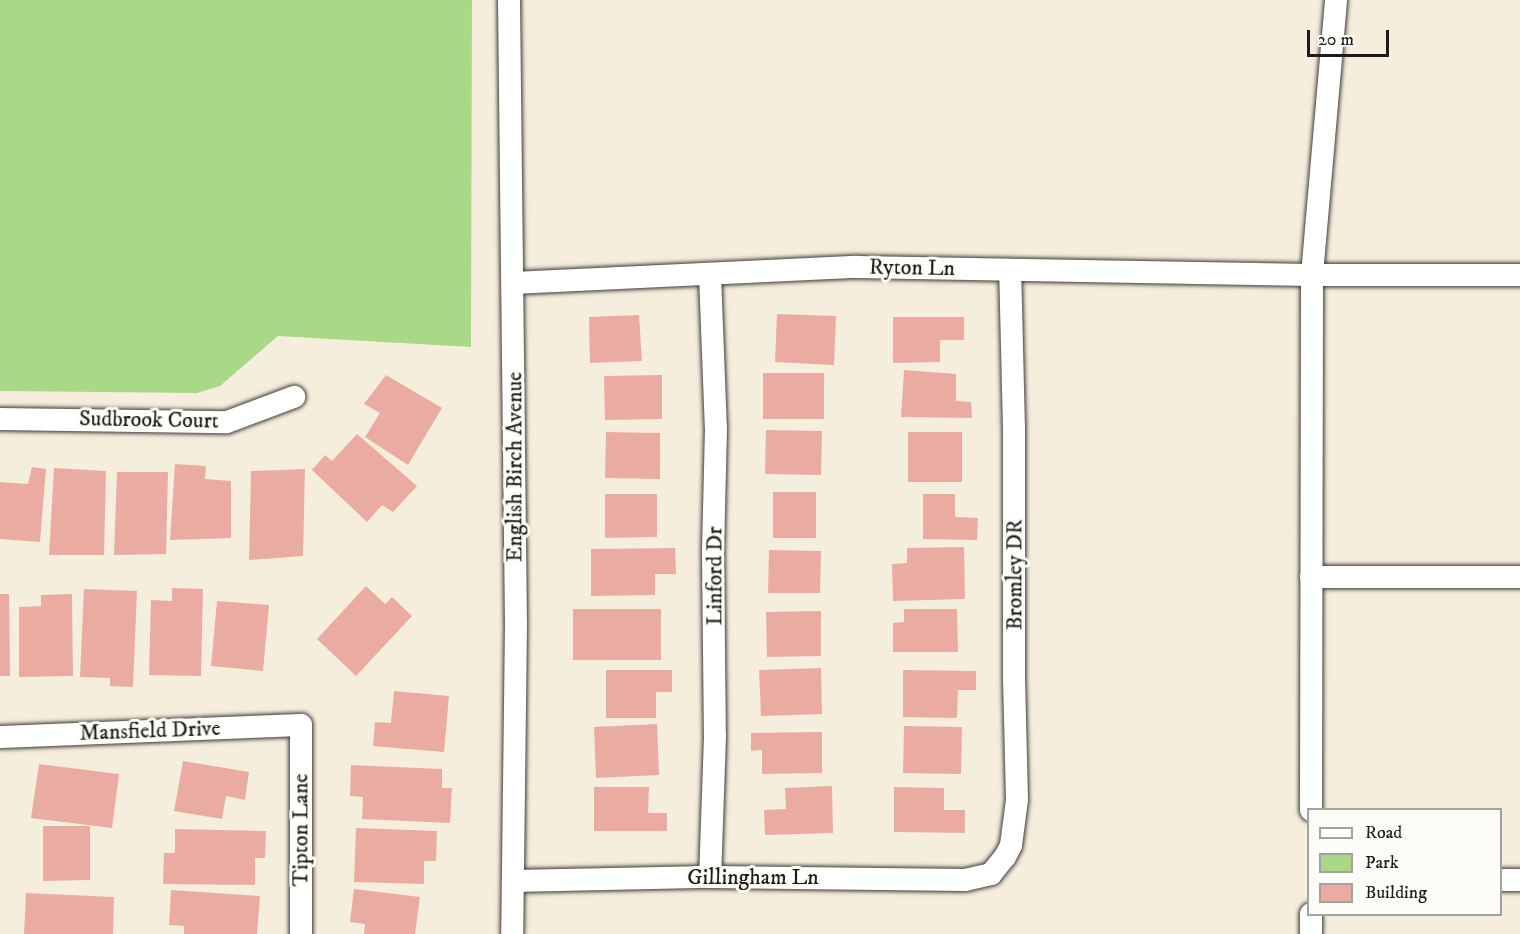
<!DOCTYPE html>
<style>
body{margin:0}
#map{position:relative;width:1520px;height:934px;overflow:hidden;background:#f6eedd;font-family:"IM FELL DW Pica",serif}
div>[style]{position:absolute}
.green>*{inset:0;background:#a9d987}
.building>*{inset:0;background:#eaaca2}
.roads{filter:drop-shadow(0 0 2px #3d3c39) drop-shadow(0 0 2px #3d3c39)}
.minor>*{height:22px;margin:-11px;padding:0 11px;transform-origin:11px;border-radius:11px;background:#fff}
span{translate:-50% -50%;white-space:nowrap;text-align:center;line-height:1.15;-webkit-text-stroke:6px #fdfcf7;paint-order:stroke}
.street-label{font-size:22px;color:#1c1c1c}
.legend{position:absolute;left:1307px;top:808px;width:195px;height:108px;box-sizing:border-box;background:#fdfcf7;border:2px solid #a3a29f;margin:0;padding:8px 10px;list-style:none;font-size:18px;color:#1c1c1c}
.legend li{display:flex;align-items:center;gap:12px;height:30px}
.legend b{width:30px;border:2px solid #a3a29f}
.scale{position:absolute;left:1307px;top:30px;width:82px;height:27px;box-sizing:border-box;border:3px solid #1c1c1c;border-top:0;padding-left:8px;font-size:18px;line-height:21px;white-space:nowrap;color:#1c1c1c;-webkit-text-stroke:4px #fdfcf7;paint-order:stroke}
</style>
<div id="map">
<div class="green">
<div style="clip-path:polygon(0 0,472px 0,471px 347px,278px 336px,220px 386px,197px 393px,0 391px)"></div>
</div>
<div class="building">
<div style="clip-path:polygon(777px 314px,836px 316px,834px 365px,775px 362px)"></div>
<div style="clip-path:polygon(639px 315px,642px 361px,590px 363px,589px 317px)"></div>
<div style="clip-path:polygon(893px 317px,964px 317px,964px 340px,940px 340px,940px 362px,893px 363px)"></div>
<div style="clip-path:polygon(904px 370px,956px 374px,956px 401px,971px 402px,972px 418px,901px 417px)"></div>
<div style="clip-path:polygon(763px 373px,824px 373px,824px 419px,763px 419px)"></div>
<div style="clip-path:polygon(386px 375px,442px 408px,408px 465px,365px 437px,380px 413px,364px 404px)"></div>
<div style="clip-path:polygon(662px 375px,662px 419px,605px 420px,604px 376px)"></div>
<div style="clip-path:polygon(766px 430px,822px 431px,821px 475px,765px 474px)"></div>
<div style="clip-path:polygon(606px 432px,660px 433px,660px 479px,605px 478px)"></div>
<div style="clip-path:polygon(908px 432px,962px 432px,962px 482px,908px 482px)"></div>
<div style="clip-path:polygon(357px 434px,417px 486px,393px 512px,382px 505px,367px 522px,312px 470px,325px 455px,332px 461px)"></div>
<div style="clip-path:polygon(175px 464px,206px 466px,205px 479px,231px 481px,231px 538px,170px 540px)"></div>
<div style="clip-path:polygon(32px 467px,46px 469px,40px 542px,0 539px,0 482px,28px 484px)"></div>
<div style="clip-path:polygon(54px 468px,106px 471px,104px 555px,49px 555px)"></div>
<div style="clip-path:polygon(305px 469px,303px 556px,249px 560px,251px 471px)"></div>
<div style="clip-path:polygon(117px 472px,168px 472px,166px 554px,114px 555px)"></div>
<div style="clip-path:polygon(773px 492px,816px 492px,816px 538px,773px 538px)"></div>
<div style="clip-path:polygon(605px 494px,657px 494px,657px 537px,605px 538px)"></div>
<div style="clip-path:polygon(923px 494px,955px 494px,955px 517px,978px 518px,977px 540px,923px 539px)"></div>
<div style="clip-path:polygon(964px 547px,965px 599px,893px 601px,892px 564px,907px 563px,907px 548px)"></div>
<div style="clip-path:polygon(675px 548px,676px 574px,655px 574px,655px 595px,591px 596px,591px 549px)"></div>
<div style="clip-path:polygon(769px 550px,821px 551px,820px 593px,768px 593px)"></div>
<div style="clip-path:polygon(366px 586px,385px 604px,392px 597px,412px 616px,356px 676px,317px 639px)"></div>
<div style="clip-path:polygon(172px 588px,203px 589px,201px 676px,149px 675px,151px 600px,172px 601px)"></div>
<div style="clip-path:polygon(84px 589px,137px 591px,133px 687px,110px 686px,110px 678px,80px 677px)"></div>
<div style="clip-path:polygon(0 594px,9px 594px,10px 676px,0 676px)"></div>
<div style="clip-path:polygon(72px 594px,73px 676px,19px 677px,19px 607px,41px 606px,41px 595px)"></div>
<div style="clip-path:polygon(217px 601px,269px 605px,263px 671px,211px 666px)"></div>
<div style="clip-path:polygon(573px 609px,661px 609px,661px 660px,573px 660px)"></div>
<div style="clip-path:polygon(904px 609px,957px 609px,958px 652px,893px 652px,893px 623px,904px 622px)"></div>
<div style="clip-path:polygon(821px 611px,821px 656px,767px 657px,766px 612px)"></div>
<div style="clip-path:polygon(821px 668px,822px 714px,761px 716px,759px 670px)"></div>
<div style="clip-path:polygon(606px 670px,672px 670px,672px 692px,656px 692px,656px 718px,606px 718px)"></div>
<div style="clip-path:polygon(903px 670px,976px 671px,976px 690px,958px 690px,957px 718px,903px 717px)"></div>
<div style="clip-path:polygon(394px 691px,449px 696px,444px 752px,373px 746px,375px 722px,391px 723px)"></div>
<div style="clip-path:polygon(657px 724px,659px 775px,596px 778px,594px 727px)"></div>
<div style="clip-path:polygon(904px 726px,962px 727px,961px 774px,903px 773px)"></div>
<div style="clip-path:polygon(822px 732px,822px 773px,762px 774px,762px 750px,751px 751px,751px 733px)"></div>
<div style="clip-path:polygon(183px 761px,249px 772px,245px 800px,226px 796px,222px 819px,174px 811px)"></div>
<div style="clip-path:polygon(39px 764px,119px 774px,112px 828px,31px 818px)"></div>
<div style="clip-path:polygon(351px 765px,442px 769px,442px 788px,452px 788px,450px 823px,362px 819px,363px 797px,350px 796px)"></div>
<div style="clip-path:polygon(832px 786px,833px 833px,765px 835px,764px 810px,786px 809px,785px 788px)"></div>
<div style="clip-path:polygon(594px 787px,649px 787px,648px 813px,667px 813px,667px 831px,594px 831px)"></div>
<div style="clip-path:polygon(894px 787px,944px 788px,944px 810px,965px 810px,965px 833px,894px 832px)"></div>
<div style="clip-path:polygon(43px 826px,90px 826px,90px 880px,43px 881px)"></div>
<div style="clip-path:polygon(356px 828px,437px 831px,436px 861px,424px 861px,424px 884px,354px 882px)"></div>
<div style="clip-path:polygon(175px 829px,266px 831px,265px 858px,255px 858px,255px 885px,163px 884px,164px 853px,175px 853px)"></div>
<div style="clip-path:polygon(354px 889px,420px 897px,415px 934px,364px 934px,365px 924px,350px 922px)"></div>
<div style="clip-path:polygon(171px 890px,260px 896px,257px 934px,184px 934px,184px 926px,169px 925px)"></div>
<div style="clip-path:polygon(26px 893px,114px 897px,113px 934px,24px 934px)"></div>
</div>
<div class="roads">
<div class="minor">
<div style="left:509px;top:0;width:623px;rotate:89.36deg"></div>
<div style="left:516px;top:623px;width:311px;rotate:90.7deg"></div>
<div style="left:710px;top:275px;width:153px;rotate:87.8deg"></div>
<div style="left:716px;top:428px;width:126px;rotate:91.4deg"></div>
<div style="left:713px;top:554px;width:182px;rotate:89.4deg"></div>
<div style="left:715px;top:736px;width:141px;rotate:92deg"></div>
<div style="left:513px;top:283px;width:344px;rotate:-2.7deg"></div>
<div style="left:857px;top:267px;width:455px;rotate:1deg"></div>
<div style="left:1312px;top:275px;width:208px"></div>
<div style="left:0;top:419px;width:227px;rotate:0.8deg"></div>
<div style="left:227px;top:422px;width:72px;rotate:-20.5deg"></div>
<div style="left:1311px;top:577px;width:209px"></div>
<div style="left:0;top:737px;width:301px;rotate:-2.3deg"></div>
<div style="left:301px;top:725px;width:209px;rotate:90deg"></div>
<div style="left:1311px;top:810px;width:535px;rotate:-89.89deg"></div>
<div style="left:1312px;top:275px;width:276px;rotate:-85deg"></div>
<div style="left:1500px;top:880px;width:20px"></div>
<div style="left:513px;top:881px;width:197px;rotate:-1.2deg"></div>
<div style="left:710px;top:877px;width:255px;rotate:0.7deg"></div>
<div style="left:965px;top:880px;width:27px;rotate:-13deg"></div>
<div style="left:991px;top:874px;width:22px;rotate:-51deg"></div>
<div style="left:1005px;top:857px;width:13px;rotate:-63deg"></div>
<div style="left:1011px;top:845px;width:45px;rotate:-82.4deg"></div>
<div style="left:1017px;top:800px;width:120px;rotate:-91.4deg"></div>
<div style="left:1014px;top:680px;width:251px;rotate:-90deg"></div>
<div style="left:1014px;top:429px;width:159px;rotate:-91.4deg"></div>
<div style="left:1311px;top:934px;width:20px;rotate:-90deg"></div>
</div>
</div>
<div class="street-label">
<span style="left:912px;top:268px;rotate:1deg">Ryton Ln</span>
<span style="left:149px;top:420px;rotate:1deg">Sudbrook Court</span>
<span style="left:515px;top:467px;rotate:-90deg">English Birch Avenue</span>
<span style="left:1015px;top:575px;rotate:-90deg">Bromley DR</span>
<span style="left:715px;top:576px;rotate:-90deg">Linford Dr</span>
<span style="left:150px;top:731px;rotate:-2deg">Mansfield Drive</span>
<span style="left:301px;top:830px;rotate:-90deg">Tipton Lane</span>
<span style="left:753px;top:878px">Gillingham Ln</span>
</div>
<ul class="legend">
<li><b style="height:8px;background:#fff"></b>Road</li>
<li><b style="height:16px;background:#a9d987"></b>Park</li>
<li><b style="height:16px;background:#eaaca2"></b>Building</li>
</ul>
<div class="scale">20 m</div>
</div>
